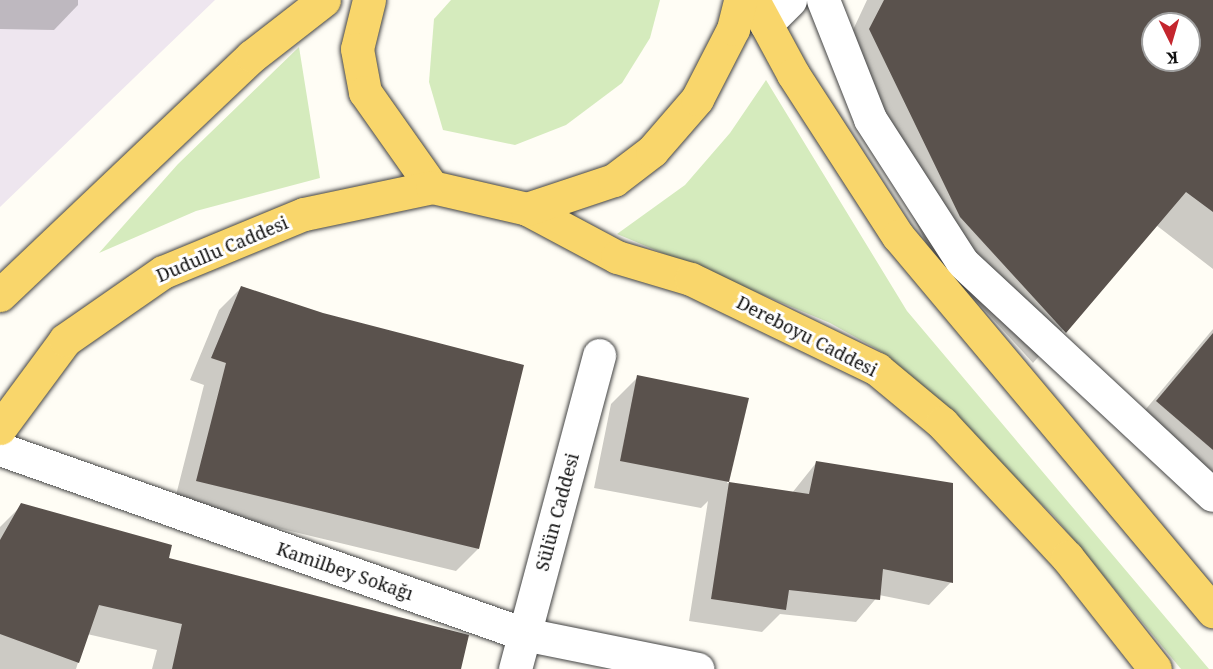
<!DOCTYPE html>
<meta charset="utf-8">
<style>
body{margin:0}
#map{position:relative;width:1213px;height:669px;overflow:hidden;background:#fffdf5;font-family:"Noto Serif",serif}
div>[style]{position:absolute}
.industrial>*{inset:0;background:#eee6ef}
.green>*{inset:0;background:#d5ebbd}
.shadow>*{inset:0;background:#0003}
.building>*{inset:0;background:#5a524d}
.roads{filter:drop-shadow(0 0 2px #444) drop-shadow(0 0 2px #444)}
.minor>*{height:33px;margin:-16.5px;padding:0 16.5px;transform-origin:16.5px;border-radius:16.5px;background:#fff}
.major>*{height:33px;margin:-16.5px;padding:0 16.5px;transform-origin:16.5px;border-radius:16.5px;background:#f9d66b}
span{translate:-50% -50%;white-space:nowrap;text-align:center;line-height:1.15;-webkit-text-stroke:6px #fff;paint-order:stroke}
.street-label{font-size:18px;color:#111}
.north{position:absolute;left:1141px;top:12px;width:60px;height:60px;box-sizing:border-box;background:#fff;border:2px solid #a0a0a0;border-radius:50%;rotate:175deg;font-size:16px;font-weight:700;line-height:24px;text-align:center;color:#111}
.north::after{content:'';display:block;margin:auto;width:21px;height:27px;background:#c4262e;clip-path:polygon(50% 0,100% 100%,50% 72%,0 100%)}
</style>
<div id="map">
<div class="industrial">
<div style="clip-path:polygon(0 0,215px 0,0 207px)"></div>
</div>
<div class="green">
<div style="clip-path:polygon(451px 0,660px 0,650px 38px,622px 83px,566px 125px,515px 145px,443px 130px,429px 82px,434px 19px)"></div>
<div style="clip-path:polygon(299px 47px,320px 178px,196px 211px,99px 253px,178px 164px)"></div>
<div style="clip-path:polygon(766px 80px,907px 311px,1209px 669px,1181px 669px,1054px 516px,882px 352px,830px 323px,617px 234px,685px 185px,730px 133px)"></div>
</div>
<div class="shadow">
<div style="clip-path:polygon(0 0,78px 0,78px 5px,54px 30px,0 29px)"></div>
<div style="clip-path:polygon(evenodd,867px 0,1213px 0,1213px 269px,1156px 225px,1033px 363px,929px 249px,838px 62px,867px 0,1153px 24px,1189px 24px,1189px 60px,1153px 60px,1153px 24px)"></div>
<div style="clip-path:polygon(242px 287px,322px 314px,478px 549px,456px 571px,174px 503px,204px 385px,190px 380px,219px 310px)"></div>
<div style="clip-path:polygon(1213px 329px,1213px 509px,1125px 434px)"></div>
<div style="clip-path:polygon(638px 377px,747px 400px,727px 483px,792px 493px,816px 463px,951px 582px,929px 605px,879px 595px,856px 622px,780px 614px,762px 632px,689px 621px,708px 501px,701px 508px,594px 488px,611px 404px)"></div>
<div style="clip-path:polygon(22px 505px,167px 559px,460px 669px,152px 669px,157px 650px,87px 634px,76px 669px,0 669px,0 527px)"></div>
</div>
<div class="building">
<div style="clip-path:polygon(evenodd,884px 0,1213px 0,1213px 212px,1186px 192px,1066px 333px,960px 217px,869px 29px,884px 0,1153px 24px,1189px 24px,1189px 60px,1153px 60px,1153px 24px)"></div>
<div style="clip-path:polygon(241px 286px,323px 313px,524px 365px,479px 549px,196px 481px,226px 363px,211px 358px)"></div>
<div style="clip-path:polygon(1213px 333px,1213px 450px,1156px 401px)"></div>
<div style="clip-path:polygon(637px 375px,749px 398px,729px 482px,620px 461px)"></div>
<div style="clip-path:polygon(816px 461px,953px 483px,953px 583px,883px 569px,880px 600px,789px 590px,786px 610px,711px 599px,729px 482px,809px 494px)"></div>
<div style="clip-path:polygon(21px 503px,172px 545px,169px 558px,469px 635px,461px 669px,172px 669px,182px 624px,99px 605px,79px 663px,0 634px,0 540px)"></div>
</div>
<div class="roads">
<div class="minor">
<div style="left:823px;top:0;width:128px;rotate:68.4deg"></div>
<div style="left:870px;top:119px;width:170px;rotate:57.2deg"></div>
<div style="left:962px;top:262px;width:342px;rotate:42.9deg"></div>
<div style="left:766px;top:24px;width:34px;rotate:-45deg"></div>
<div style="left:0;top:449px;width:556px;rotate:19.45deg"></div>
<div style="left:524px;top:634px;width:177px;rotate:11.4deg"></div>
<div style="left:515px;top:669px;width:325px;rotate:-75deg"></div>
</div>
<div class="major">
<div style="left:369px;top:0;width:50px;rotate:103.8deg"></div>
<div style="left:357px;top:49px;width:44px;rotate:79.5deg"></div>
<div style="left:365px;top:92px;width:116px;rotate:54.8deg"></div>
<div style="left:753px;top:0;width:84px;rotate:61.6deg"></div>
<div style="left:793px;top:74px;width:193px;rotate:57.1deg"></div>
<div style="left:898px;top:236px;width:490px;rotate:50deg"></div>
<div style="left:527px;top:209px;width:102px;rotate:28.1deg"></div>
<div style="left:617px;top:257px;width:77px;rotate:16.6deg"></div>
<div style="left:691px;top:279px;width:207px;rotate:25.8deg"></div>
<div style="left:877px;top:369px;width:85px;rotate:39.7deg"></div>
<div style="left:942px;top:423px;width:183px;rotate:47deg"></div>
<div style="left:1067px;top:557px;width:142px;rotate:51.8deg"></div>
<div style="left:0;top:295px;width:347px;rotate:-43.5deg"></div>
<div style="left:252px;top:56px;width:91px;rotate:-37.9deg"></div>
<div style="left:0;top:428px;width:109px;rotate:-53.5deg"></div>
<div style="left:65px;top:340px;width:119px;rotate:-34.8deg"></div>
<div style="left:163px;top:272px;width:152px;rotate:-22.4deg"></div>
<div style="left:304px;top:214px;width:131px;rotate:-11.9deg"></div>
<div style="left:432px;top:187px;width:98px;rotate:13deg"></div>
<div style="left:527px;top:209px;width:92px;rotate:-18.4deg"></div>
<div style="left:614px;top:180px;width:48px;rotate:-37.3deg"></div>
<div style="left:652px;top:151px;width:69px;rotate:-49.1deg"></div>
<div style="left:697px;top:99px;width:79px;rotate:-62.8deg"></div>
<div style="left:733px;top:29px;width:30px;rotate:-76deg"></div>
</div>
</div>
<div class="street-label">
<span style="left:222px;top:249px;rotate:-23deg">Dudullu Caddesi</span>
<span style="left:807px;top:336px;rotate:27deg">Dereboyu Caddesi</span>
<span style="left:557px;top:512px;rotate:-75deg">Sülün Caddesi</span>
<span style="left:345px;top:571px;rotate:19deg">Kamilbey Sokağı</span>
</div>
<div class="north">K</div>
</div>
